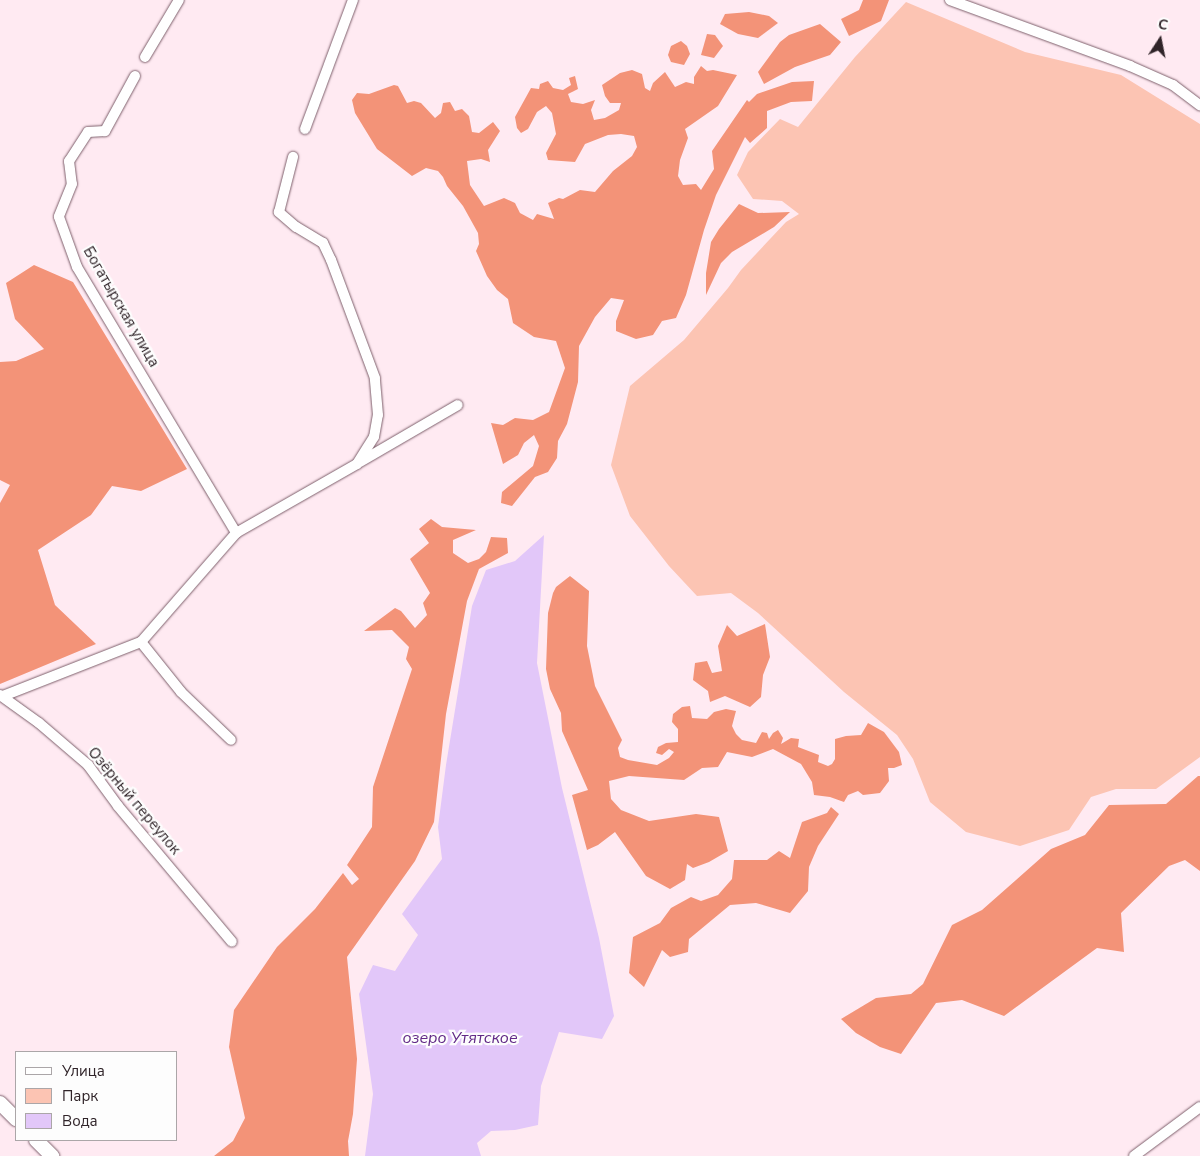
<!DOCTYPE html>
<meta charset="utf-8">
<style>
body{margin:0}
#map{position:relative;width:1200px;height:1156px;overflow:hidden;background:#ffeaf2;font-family:"Nunito Sans",sans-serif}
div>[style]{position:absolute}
.green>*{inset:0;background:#fcc4b3}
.forest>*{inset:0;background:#f39378}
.water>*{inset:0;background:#e2c7f9}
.roads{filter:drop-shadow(0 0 1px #7e606c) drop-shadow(0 0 1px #7e606c)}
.street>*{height:10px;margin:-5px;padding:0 5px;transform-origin:5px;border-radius:5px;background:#fff}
.secondary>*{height:14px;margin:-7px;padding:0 7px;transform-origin:7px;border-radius:7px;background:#fff}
span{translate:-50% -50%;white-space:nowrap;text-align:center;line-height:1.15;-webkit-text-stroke:4.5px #fdfdfd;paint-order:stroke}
.street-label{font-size:15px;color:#302429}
.water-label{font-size:16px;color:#622a87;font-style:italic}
.legend{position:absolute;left:15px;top:1051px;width:162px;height:90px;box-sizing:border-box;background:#fdfdfd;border:1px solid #aba6a8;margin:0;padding:6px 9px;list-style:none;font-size:15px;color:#302429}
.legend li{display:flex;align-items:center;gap:10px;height:25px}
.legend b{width:25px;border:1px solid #aba6a8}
.north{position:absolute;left:1135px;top:15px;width:50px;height:50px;-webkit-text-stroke:4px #fdfdfd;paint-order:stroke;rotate:11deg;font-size:14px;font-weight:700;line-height:20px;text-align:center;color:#302429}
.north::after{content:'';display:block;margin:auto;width:18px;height:22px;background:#302429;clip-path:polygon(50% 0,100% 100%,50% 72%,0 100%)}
</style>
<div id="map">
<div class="green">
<div style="clip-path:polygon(906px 2px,1025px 52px,1121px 75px,1200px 124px,1200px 757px,1156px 789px,1116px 789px,1091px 797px,1069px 830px,1020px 846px,966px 832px,930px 802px,913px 759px,897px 735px,844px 692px,758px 613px,731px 593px,697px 596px,669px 566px,630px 516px,611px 465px,630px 386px,684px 340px,728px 288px,741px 270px,786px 222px,799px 214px,782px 201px,753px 199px,737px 175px,748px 152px,780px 119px,798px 127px,855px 57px)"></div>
</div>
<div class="forest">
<div style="clip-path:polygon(863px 0,889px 0,881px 21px,849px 36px,841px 19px,859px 10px)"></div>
<div style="clip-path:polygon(749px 12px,769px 16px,778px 23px,758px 38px,738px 34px,720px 24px,725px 14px)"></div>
<div style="clip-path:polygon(820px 24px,841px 42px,830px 55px,795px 67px,764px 84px,758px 72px,780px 42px,789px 35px)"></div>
<div style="clip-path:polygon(707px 34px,715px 35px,723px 46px,714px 58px,701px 55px)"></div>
<div style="clip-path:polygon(681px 41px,687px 46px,690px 54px,684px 65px,671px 62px,668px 55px,671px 46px)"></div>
<div style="clip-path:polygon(701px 66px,707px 71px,713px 70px,737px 75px,718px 106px,685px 129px,688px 138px,680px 160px,678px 176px,683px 185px,696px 184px,701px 190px,714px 169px,712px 151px,747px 100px,749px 102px,757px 94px,792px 82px,814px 81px,812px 101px,791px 102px,767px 111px,767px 128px,750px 143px,745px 137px,716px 195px,704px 230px,686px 295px,676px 318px,662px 321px,653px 335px,636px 339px,616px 331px,616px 321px,624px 300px,611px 298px,595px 317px,579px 346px,578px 382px,567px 424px,558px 441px,557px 458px,548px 472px,535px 477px,512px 506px,501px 503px,502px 492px,533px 466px,539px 446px,534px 435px,524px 443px,518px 455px,503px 464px,491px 423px,503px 425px,515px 418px,533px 420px,549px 412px,565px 368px,556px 341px,534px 337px,513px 323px,508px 299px,497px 290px,487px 276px,476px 251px,479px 244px,478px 233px,463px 206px,447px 186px,443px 177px,438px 171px,426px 168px,412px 176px,377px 149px,355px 113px,352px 100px,357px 93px,369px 94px,394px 85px,398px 86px,407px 103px,414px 101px,421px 103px,435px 118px,441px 113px,443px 103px,450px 102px,455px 111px,462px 109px,469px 116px,472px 132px,479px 133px,493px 122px,500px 131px,488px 150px,490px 162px,481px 159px,467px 161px,470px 185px,484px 206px,504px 198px,515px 203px,520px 213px,533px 220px,537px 214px,554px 219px,548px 203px,559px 198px,563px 199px,580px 190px,595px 192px,613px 171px,632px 156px,637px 147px,634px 136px,621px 134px,608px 135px,585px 144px,575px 162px,548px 160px,546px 153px,556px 134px,552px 113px,546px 106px,537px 112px,528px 129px,521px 133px,517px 128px,515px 117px,531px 88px,539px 89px,540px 84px,548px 81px,553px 88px,563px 90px,571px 85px,569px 78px,575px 76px,578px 89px,568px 94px,571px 102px,583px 104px,595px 100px,591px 110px,594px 120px,605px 118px,619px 110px,621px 103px,610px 103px,605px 96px,602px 85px,620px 73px,632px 70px,642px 74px,645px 88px,650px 91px,653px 83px,665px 72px,675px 87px,686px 82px,694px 84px,694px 77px)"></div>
<div style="clip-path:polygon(739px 204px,758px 213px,790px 212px,774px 227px,732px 252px,721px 263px,706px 295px,706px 273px,711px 242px,719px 229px)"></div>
<div style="clip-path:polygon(34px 265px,73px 282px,187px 469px,141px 491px,112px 486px,91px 515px,38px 550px,55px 605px,96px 644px,0 684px,0 503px,10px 485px,0 480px,0 362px,16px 361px,44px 349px,15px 319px,6px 283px)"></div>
<div style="clip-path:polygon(431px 519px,442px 527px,476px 530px,453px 540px,453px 553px,468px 563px,479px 559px,486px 552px,491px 537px,507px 538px,508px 553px,479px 569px,467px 601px,446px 714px,434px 822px,415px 861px,347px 957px,357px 1059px,353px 1114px,348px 1141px,349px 1156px,214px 1156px,233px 1141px,245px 1118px,229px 1047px,234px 1010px,277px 947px,315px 909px,343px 873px,352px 885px,359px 879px,347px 865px,372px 827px,373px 787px,412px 669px,406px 659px,409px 647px,392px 630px,364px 631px,395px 608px,401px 611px,415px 628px,427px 615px,423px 603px,430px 593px,410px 559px,429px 543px,419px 529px)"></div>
<div style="clip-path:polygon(570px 576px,589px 591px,587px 646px,595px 686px,622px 740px,618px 748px,620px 757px,628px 760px,657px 765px,669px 758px,674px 752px,669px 749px,662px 755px,656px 753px,658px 747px,666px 743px,678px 742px,678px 729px,672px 722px,673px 714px,682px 707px,690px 706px,692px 718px,707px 719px,714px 712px,726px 709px,736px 711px,732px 726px,736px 734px,742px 740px,756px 743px,762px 732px,767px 733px,769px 739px,773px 733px,778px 730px,783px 738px,781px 744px,791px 738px,799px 739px,798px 747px,819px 755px,818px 762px,828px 766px,832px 764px,835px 759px,835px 739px,846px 736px,861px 735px,868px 723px,884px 732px,899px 752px,902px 765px,894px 768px,888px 768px,889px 781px,880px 793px,863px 795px,858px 791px,848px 795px,844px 802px,830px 797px,814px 795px,812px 782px,801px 764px,773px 749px,752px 757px,727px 752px,718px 767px,702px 768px,684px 780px,629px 776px,609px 781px,611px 799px,621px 810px,649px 821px,696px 814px,719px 817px,728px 851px,709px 862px,693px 868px,687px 864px,685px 880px,670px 889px,646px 876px,615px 832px,598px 845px,587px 850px,572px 795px,588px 790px,562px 731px,561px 713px,550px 689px,546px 669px,548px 613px,553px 593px,556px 587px)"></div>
<div style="clip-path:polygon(765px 624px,770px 657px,763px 675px,761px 697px,750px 707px,725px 696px,710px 702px,708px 691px,693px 680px,695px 663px,707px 661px,712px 673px,722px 671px,718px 646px,727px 625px,737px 636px)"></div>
<div style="clip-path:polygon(1198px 776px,1200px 776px,1200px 871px,1185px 860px,1169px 866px,1121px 913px,1124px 952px,1097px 948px,1004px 1016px,962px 1000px,936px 1003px,901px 1054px,880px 1047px,856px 1033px,841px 1019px,876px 998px,911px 994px,923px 984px,952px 925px,982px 910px,1051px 849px,1085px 835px,1109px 805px,1166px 804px)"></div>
<div style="clip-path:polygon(831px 807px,839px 814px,818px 846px,809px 867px,808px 891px,790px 913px,756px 903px,730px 905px,689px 939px,688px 952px,670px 957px,662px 950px,644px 987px,629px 973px,633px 937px,660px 923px,671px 908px,691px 897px,701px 901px,718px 895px,732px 879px,734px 860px,767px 860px,779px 851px,790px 858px,802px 822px,827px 813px)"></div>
</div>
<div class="water">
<div style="clip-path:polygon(544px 535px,537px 663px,562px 788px,599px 938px,614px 1016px,602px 1039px,559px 1032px,541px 1086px,538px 1125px,515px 1130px,491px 1131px,477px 1143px,481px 1156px,365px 1156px,373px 1094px,359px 994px,373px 965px,395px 971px,418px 935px,402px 914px,442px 859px,438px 827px,446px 765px,472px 606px,486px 570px,515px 561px)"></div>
</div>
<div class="roads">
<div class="street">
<div style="left:950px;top:0;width:192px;rotate:20.1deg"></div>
<div style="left:1130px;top:66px;width:47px;rotate:23.8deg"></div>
<div style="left:1173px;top:85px;width:34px;rotate:37deg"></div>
<div style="left:145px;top:57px;width:66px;rotate:-59.2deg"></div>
<div style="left:135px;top:76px;width:63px;rotate:118.6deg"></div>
<div style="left:105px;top:131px;width:17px;rotate:177deg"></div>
<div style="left:88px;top:132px;width:35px;rotate:123deg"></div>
<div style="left:69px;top:161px;width:23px;rotate:83deg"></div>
<div style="left:72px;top:184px;width:35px;rotate:112deg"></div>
<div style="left:59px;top:217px;width:53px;rotate:70.2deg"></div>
<div style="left:77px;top:267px;width:310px;rotate:59.1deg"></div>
<div style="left:305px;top:129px;width:138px;rotate:-69.6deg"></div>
<div style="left:360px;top:462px;width:113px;rotate:-30.2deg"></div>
<div style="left:141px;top:642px;width:64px;rotate:51.3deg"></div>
<div style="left:181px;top:692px;width:69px;rotate:43.8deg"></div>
<div style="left:0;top:695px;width:48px;rotate:35.7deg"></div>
<div style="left:39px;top:723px;width:65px;rotate:40.6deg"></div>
<div style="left:88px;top:765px;width:51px;rotate:53.8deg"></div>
<div style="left:118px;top:806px;width:177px;rotate:50deg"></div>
<div style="left:3px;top:696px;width:148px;rotate:-21.4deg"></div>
<div style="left:141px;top:642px;width:145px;rotate:-48.9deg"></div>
<div style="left:236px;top:533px;width:139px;rotate:-29.7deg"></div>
<div style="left:357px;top:464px;width:32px;rotate:-58deg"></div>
<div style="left:374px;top:437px;width:22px;rotate:-80deg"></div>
<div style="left:378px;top:415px;width:37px;rotate:-95deg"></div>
<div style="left:375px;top:378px;width:126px;rotate:-110.4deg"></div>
<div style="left:331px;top:260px;width:19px;rotate:-115deg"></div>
<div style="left:323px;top:243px;width:31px;rotate:-149deg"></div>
<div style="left:296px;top:227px;width:23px;rotate:-139deg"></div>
<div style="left:279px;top:212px;width:57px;rotate:-75.7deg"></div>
<div style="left:1134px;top:1156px;width:82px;rotate:-36.6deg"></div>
</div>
<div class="secondary">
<div style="left:0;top:1103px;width:23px;rotate:45deg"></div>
<div style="left:36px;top:1140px;width:23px;rotate:45deg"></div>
</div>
</div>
<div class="street-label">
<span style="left:121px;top:307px;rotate:60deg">Богатырская улица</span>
<span style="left:134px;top:801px;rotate:50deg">Озёрный переулок</span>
</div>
<div class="water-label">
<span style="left:460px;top:1038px">озеро Утятское</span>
</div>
<ul class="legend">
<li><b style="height:6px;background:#fff"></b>Улица</li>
<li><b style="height:14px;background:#fcc4b3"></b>Парк</li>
<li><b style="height:14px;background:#e2c7f9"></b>Вода</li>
</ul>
<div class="north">С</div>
</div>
